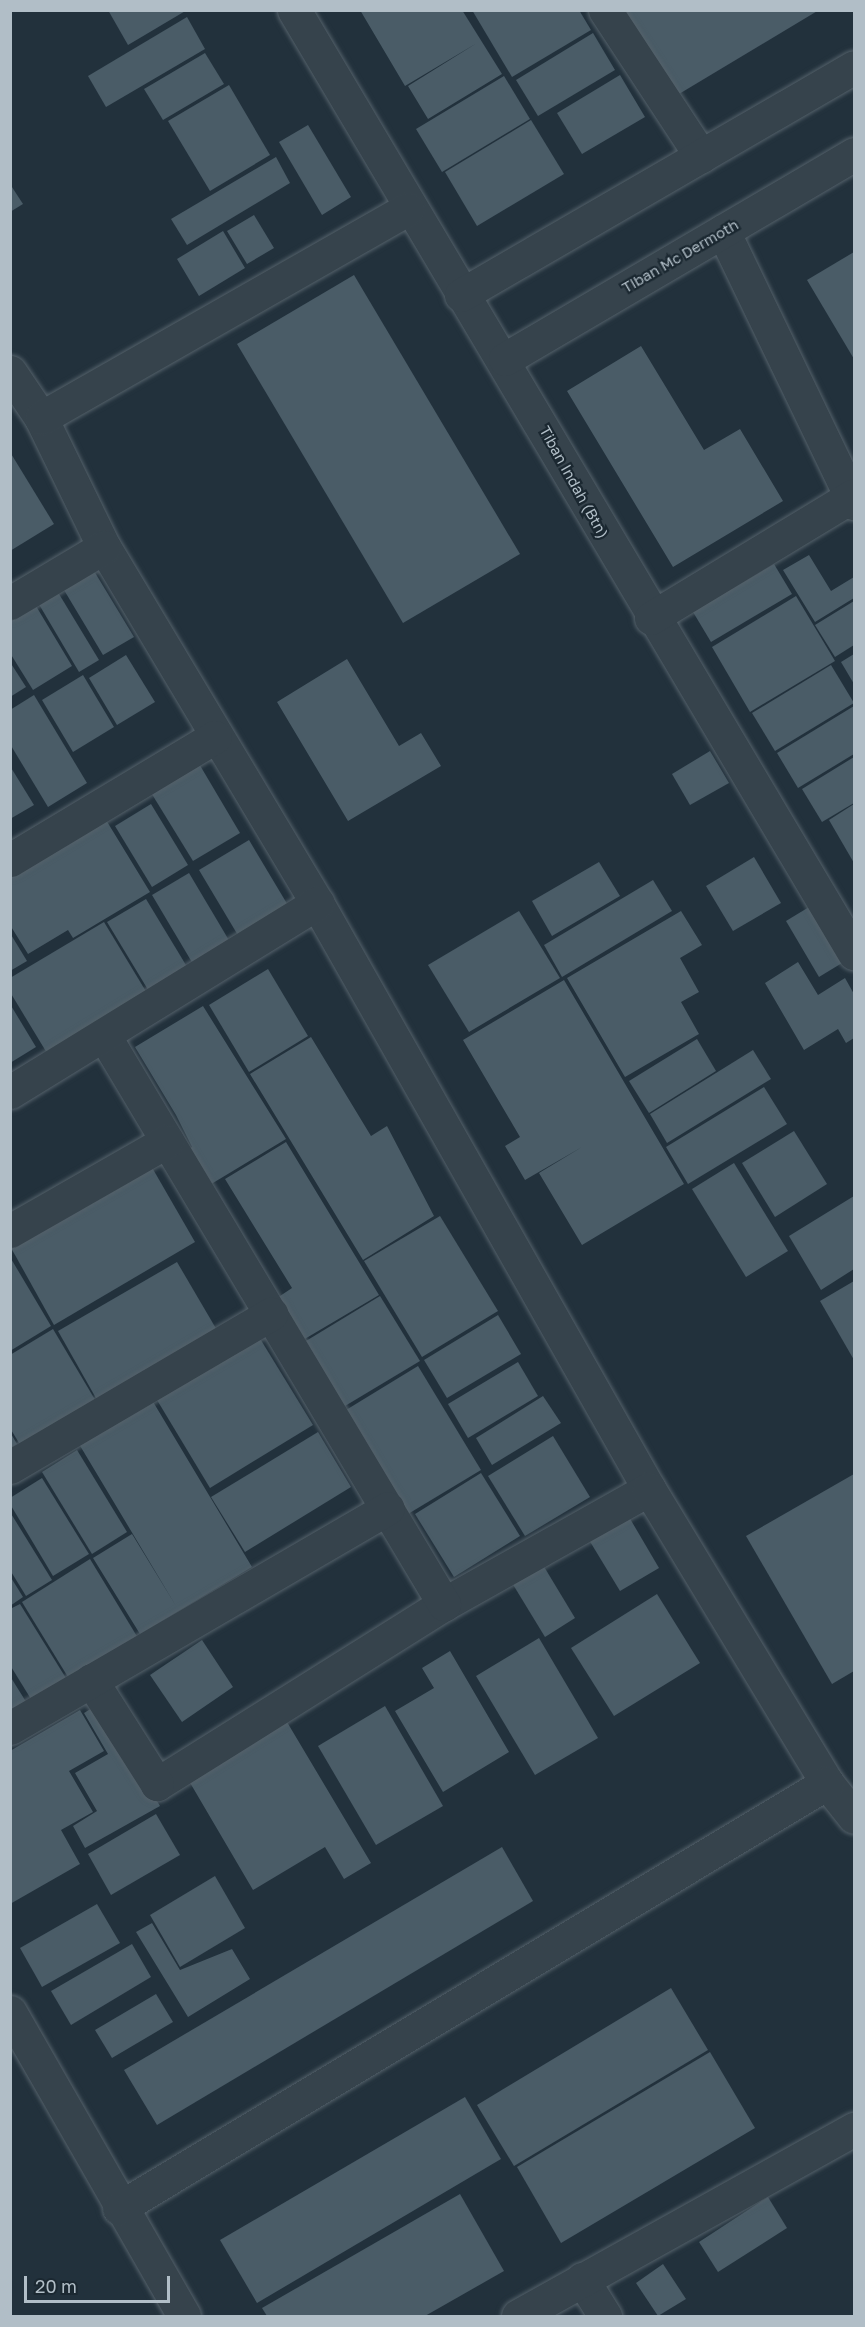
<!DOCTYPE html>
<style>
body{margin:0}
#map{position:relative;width:865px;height:2327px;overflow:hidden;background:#22313c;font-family:"Golos Text",sans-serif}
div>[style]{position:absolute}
.building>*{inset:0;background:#4a5c67}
.roads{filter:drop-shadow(0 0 2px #54616a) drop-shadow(0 0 2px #54616a)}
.minor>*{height:33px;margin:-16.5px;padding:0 16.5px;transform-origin:16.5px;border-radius:16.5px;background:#36434c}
span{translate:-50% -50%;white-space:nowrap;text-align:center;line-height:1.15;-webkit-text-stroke:4.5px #1b2831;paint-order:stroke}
.street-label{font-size:15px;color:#b1bec7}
.frame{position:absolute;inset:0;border:12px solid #b1bec7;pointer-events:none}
.scale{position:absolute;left:24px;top:2276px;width:146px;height:27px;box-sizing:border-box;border:3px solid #b1bec7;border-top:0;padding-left:8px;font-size:18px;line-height:21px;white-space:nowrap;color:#b1bec7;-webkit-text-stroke:4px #1b2831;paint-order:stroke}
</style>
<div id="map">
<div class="building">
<div style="clip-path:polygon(108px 10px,187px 10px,128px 45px)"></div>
<div style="clip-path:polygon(360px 10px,462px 10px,502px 74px,428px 119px,408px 86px,477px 43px,405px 86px)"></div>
<div style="clip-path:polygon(472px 10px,579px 10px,591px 30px,512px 77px)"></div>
<div style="clip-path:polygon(623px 10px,819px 10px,674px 97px)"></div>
<div style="clip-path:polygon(187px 17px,205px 49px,106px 107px,88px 76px)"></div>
<div style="clip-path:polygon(593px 33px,615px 70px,538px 116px,516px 80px)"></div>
<div style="clip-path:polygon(205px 53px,224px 84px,163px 120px,144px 89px)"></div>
<div style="clip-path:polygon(620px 75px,645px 117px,582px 154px,557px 113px)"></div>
<div style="clip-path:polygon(504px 76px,530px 119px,442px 172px,416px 129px)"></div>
<div style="clip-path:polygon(229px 85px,270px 155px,210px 191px,168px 121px)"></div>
<div style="clip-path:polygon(531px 120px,564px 174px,477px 226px,445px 172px)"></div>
<div style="clip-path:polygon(308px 125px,351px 197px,322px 215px,279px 142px)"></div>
<div style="clip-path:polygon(276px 157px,290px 183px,187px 245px,171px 219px)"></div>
<div style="clip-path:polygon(10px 184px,23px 204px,10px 212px)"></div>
<div style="clip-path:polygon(254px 215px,274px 248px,247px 264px,227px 231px)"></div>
<div style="clip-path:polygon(223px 231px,245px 268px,199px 296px,177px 259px)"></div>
<div style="clip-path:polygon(854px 252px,854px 359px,807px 280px)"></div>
<div style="clip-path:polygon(354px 275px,520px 554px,403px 623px,237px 344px)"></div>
<div style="clip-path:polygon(641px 346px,704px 450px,740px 429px,783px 501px,673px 567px,567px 391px)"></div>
<div style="clip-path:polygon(10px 452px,54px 524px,10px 551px)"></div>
<div style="clip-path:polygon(809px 555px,831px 591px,854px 577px,854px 598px,815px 622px,783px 570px)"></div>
<div style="clip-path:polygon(88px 561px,134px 637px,103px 655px,58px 580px)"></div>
<div style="clip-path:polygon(774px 564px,792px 594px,711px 642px,693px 612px)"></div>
<div style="clip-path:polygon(56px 589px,99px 660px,79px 672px,37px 601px)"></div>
<div style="clip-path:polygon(30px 596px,72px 666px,33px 690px,10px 653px,10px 607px)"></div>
<div style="clip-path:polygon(796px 596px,835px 661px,750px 712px,712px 647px)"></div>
<div style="clip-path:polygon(854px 601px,854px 645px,835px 657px,815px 625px)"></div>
<div style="clip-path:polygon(854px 654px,854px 684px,841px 662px)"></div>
<div style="clip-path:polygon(126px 655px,155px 702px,117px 725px,89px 678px)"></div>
<div style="clip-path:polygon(347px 659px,399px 746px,421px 733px,441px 766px,348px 821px,277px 702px)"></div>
<div style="clip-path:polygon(10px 662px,26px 687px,10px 697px)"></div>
<div style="clip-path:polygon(831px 665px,854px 703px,775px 751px,752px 713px)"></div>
<div style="clip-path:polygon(83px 675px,114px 727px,73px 752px,42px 700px)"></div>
<div style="clip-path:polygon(34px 695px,87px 783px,48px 807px,10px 744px,10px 710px)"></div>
<div style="clip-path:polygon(854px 706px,854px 754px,798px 788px,777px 753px)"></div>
<div style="clip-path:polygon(710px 751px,729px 783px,690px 805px,672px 774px)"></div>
<div style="clip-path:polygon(854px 757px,854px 803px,822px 822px,802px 789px)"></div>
<div style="clip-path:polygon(198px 762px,240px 833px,193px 861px,150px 791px)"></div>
<div style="clip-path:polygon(10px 766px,34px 805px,10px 819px)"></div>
<div style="clip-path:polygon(151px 804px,188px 865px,152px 887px,115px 826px)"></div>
<div style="clip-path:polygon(854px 804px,854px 863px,829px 820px)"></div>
<div style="clip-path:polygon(103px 815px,150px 892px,73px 938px,68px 930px,28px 954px,10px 925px,10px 866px)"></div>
<div style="clip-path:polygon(249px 840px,289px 907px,239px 937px,199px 870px)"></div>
<div style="clip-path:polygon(754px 857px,781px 903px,733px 931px,706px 886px)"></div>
<div style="clip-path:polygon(599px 862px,620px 896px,552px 936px,532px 901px)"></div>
<div style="clip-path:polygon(189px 873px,233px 947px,196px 969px,152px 895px)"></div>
<div style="clip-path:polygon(653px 880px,672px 911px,562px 977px,544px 945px)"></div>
<div style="clip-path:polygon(146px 899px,192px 975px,153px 998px,107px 922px)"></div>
<div style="clip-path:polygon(814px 904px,847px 960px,819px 977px,786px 921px)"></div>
<div style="clip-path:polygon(519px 911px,560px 978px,469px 1032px,428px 965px)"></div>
<div style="clip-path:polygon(681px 911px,702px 945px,680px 958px,699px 992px,681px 1002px,699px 1034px,625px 1077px,567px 978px)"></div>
<div style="clip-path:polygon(104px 922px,153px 1003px,53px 1063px,10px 992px,10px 978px)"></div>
<div style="clip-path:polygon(10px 933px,27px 961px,10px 971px)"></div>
<div style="clip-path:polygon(798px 962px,818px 995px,845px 978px,854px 994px,854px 1038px,846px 1043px,838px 1029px,804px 1050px,765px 983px)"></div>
<div style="clip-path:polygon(268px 969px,308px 1036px,249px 1072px,209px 1005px)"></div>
<div style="clip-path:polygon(564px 980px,684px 1184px,582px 1245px,539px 1173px,582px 1147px,525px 1180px,505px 1146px,520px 1137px,463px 1040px)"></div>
<div style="clip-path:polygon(10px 1004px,36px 1047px,10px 1063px)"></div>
<div style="clip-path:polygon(203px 1006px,286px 1139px,208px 1186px,186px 1150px,192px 1147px,176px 1115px,135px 1047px)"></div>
<div style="clip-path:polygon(311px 1037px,371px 1136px,387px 1126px,434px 1216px,363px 1260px,250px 1074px)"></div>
<div style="clip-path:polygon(697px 1039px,716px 1071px,649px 1113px,629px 1081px)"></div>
<div style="clip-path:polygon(753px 1050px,771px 1079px,667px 1143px,650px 1114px)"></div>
<div style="clip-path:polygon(764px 1087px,787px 1124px,688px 1184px,666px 1147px)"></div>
<div style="clip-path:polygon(794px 1131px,827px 1184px,775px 1217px,742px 1163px)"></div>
<div style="clip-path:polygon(286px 1142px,379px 1295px,303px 1340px,277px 1298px,292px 1288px,225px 1179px)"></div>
<div style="clip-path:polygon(734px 1163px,788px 1251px,746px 1277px,692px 1189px)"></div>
<div style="clip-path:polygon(150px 1164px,195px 1242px,54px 1325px,10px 1246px)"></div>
<div style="clip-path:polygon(854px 1196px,854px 1269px,821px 1290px,789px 1236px)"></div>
<div style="clip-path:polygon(440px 1216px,498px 1311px,422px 1357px,364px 1261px)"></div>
<div style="clip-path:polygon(10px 1257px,51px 1326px,10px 1351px)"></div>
<div style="clip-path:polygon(177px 1262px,221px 1337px,101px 1407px,58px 1331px)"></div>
<div style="clip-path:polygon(854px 1281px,854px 1360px,820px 1301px)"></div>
<div style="clip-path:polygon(380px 1296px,420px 1361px,340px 1409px,301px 1344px)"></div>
<div style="clip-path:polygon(498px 1315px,521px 1354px,447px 1398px,424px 1360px)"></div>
<div style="clip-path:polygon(53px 1329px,97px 1403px,22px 1448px,10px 1428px,10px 1355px)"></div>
<div style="clip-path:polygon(256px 1332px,313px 1425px,210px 1488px,154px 1395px)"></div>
<div style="clip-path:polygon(518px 1362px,538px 1396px,468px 1438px,448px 1404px)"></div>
<div style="clip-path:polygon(418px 1366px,481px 1470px,408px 1514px,346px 1410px)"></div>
<div style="clip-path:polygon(543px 1396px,561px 1423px,492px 1465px,476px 1438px)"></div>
<div style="clip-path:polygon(152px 1400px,252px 1567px,140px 1634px,93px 1558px,132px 1534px,176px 1606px,79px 1444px)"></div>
<div style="clip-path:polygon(10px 1432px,17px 1444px,10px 1448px)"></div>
<div style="clip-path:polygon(318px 1432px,351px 1487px,245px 1552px,211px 1497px)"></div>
<div style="clip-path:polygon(553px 1436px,590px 1497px,525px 1536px,488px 1476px)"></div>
<div style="clip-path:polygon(77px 1450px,127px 1532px,92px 1554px,42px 1472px)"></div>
<div style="clip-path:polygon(481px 1473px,520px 1536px,454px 1577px,415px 1514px)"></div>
<div style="clip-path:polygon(854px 1474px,854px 1671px,832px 1684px,746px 1536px)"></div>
<div style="clip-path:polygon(42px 1478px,89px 1554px,53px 1576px,10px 1504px,10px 1498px)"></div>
<div style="clip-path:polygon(622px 1505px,659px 1568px,620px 1591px,583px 1530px)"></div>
<div style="clip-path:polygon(10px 1512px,52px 1580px,26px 1596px,10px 1570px)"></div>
<div style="clip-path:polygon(90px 1559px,138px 1638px,71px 1682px,22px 1602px)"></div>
<div style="clip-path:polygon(540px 1560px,575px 1618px,545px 1637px,509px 1578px)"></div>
<div style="clip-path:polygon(10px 1576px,23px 1597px,10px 1606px)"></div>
<div style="clip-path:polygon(657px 1594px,700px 1663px,614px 1716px,571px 1648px)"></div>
<div style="clip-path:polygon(20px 1604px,69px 1683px,34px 1704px,10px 1665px,10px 1609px)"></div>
<div style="clip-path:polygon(539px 1638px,598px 1738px,535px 1775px,476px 1676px)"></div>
<div style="clip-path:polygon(202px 1640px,233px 1687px,182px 1722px,150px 1675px)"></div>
<div style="clip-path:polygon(450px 1651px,509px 1752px,443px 1792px,395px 1711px,434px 1688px,422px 1668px)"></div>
<div style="clip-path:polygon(10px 1676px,28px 1705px,10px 1716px)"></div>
<div style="clip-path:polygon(100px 1703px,160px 1806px,85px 1848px,73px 1826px,97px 1811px,75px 1773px,108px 1754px,84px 1713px)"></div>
<div style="clip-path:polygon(385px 1706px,443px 1806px,376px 1845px,318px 1746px)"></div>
<div style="clip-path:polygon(80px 1710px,104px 1751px,69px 1771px,93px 1812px,61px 1830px,80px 1864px,10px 1904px,10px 1751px)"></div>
<div style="clip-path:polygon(287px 1722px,371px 1863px,344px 1879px,325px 1847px,253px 1890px,189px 1781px)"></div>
<div style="clip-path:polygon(156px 1814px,180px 1855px,111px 1895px,88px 1854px)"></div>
<div style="clip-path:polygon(502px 1847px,533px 1901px,157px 2125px,124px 2070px)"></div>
<div style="clip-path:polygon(215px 1876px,245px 1928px,180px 1967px,150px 1915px)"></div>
<div style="clip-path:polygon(97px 1904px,120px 1943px,42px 1987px,20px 1948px)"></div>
<div style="clip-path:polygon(152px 1923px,180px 1970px,232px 1949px,250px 1979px,188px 2017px,136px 1932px)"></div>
<div style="clip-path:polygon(132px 1944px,151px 1977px,71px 2025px,51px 1991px)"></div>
<div style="clip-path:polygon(671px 1988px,708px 2050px,514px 2166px,477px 2105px)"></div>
<div style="clip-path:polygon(156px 1994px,173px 2022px,112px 2058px,95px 2030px)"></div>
<div style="clip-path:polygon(710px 2052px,755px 2128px,561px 2243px,517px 2167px)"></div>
<div style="clip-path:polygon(465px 2097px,501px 2159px,257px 2303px,220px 2240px)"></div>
<div style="clip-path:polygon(460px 2194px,504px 2271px,425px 2316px,267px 2316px,262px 2308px)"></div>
<div style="clip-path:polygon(768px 2197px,787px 2228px,718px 2272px,699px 2242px)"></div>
<div style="clip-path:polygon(663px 2264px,686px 2299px,658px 2316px,636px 2283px)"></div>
</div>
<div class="roads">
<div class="minor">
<div style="left:294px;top:10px;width:1097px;rotate:59.3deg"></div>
<div style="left:605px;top:10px;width:175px;rotate:56.7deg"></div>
<div style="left:723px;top:231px;width:302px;rotate:64.3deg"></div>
<div style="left:461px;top:295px;width:454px;rotate:-30.1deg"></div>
<div style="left:505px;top:359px;width:405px;rotate:-30.4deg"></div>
<div style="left:10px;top:372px;width:55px;rotate:56deg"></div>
<div style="left:41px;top:418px;width:144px;rotate:64deg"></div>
<div style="left:104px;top:547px;width:415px;rotate:59.1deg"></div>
<div style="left:317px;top:903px;width:674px;rotate:60.47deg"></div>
<div style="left:649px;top:1489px;width:235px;rotate:150.7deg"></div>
<div style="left:444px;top:1604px;width:339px;rotate:147.9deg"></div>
<div style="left:157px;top:1784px;width:123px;rotate:-122.4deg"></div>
<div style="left:41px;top:418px;width:422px;rotate:-29.7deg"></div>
<div style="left:10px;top:603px;width:109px;rotate:-30.8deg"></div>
<div style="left:651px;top:618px;width:237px;rotate:-31.2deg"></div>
<div style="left:10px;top:860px;width:239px;rotate:-31deg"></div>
<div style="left:105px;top:1037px;width:661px;rotate:59.13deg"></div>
<div style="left:10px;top:1092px;width:361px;rotate:-31.6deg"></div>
<div style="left:10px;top:1231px;width:181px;rotate:-29.8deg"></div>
<div style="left:10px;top:1467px;width:303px;rotate:-30.4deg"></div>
<div style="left:649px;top:1489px;width:344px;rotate:58.8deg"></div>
<div style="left:827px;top:1783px;width:43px;rotate:51.5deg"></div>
<div style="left:10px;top:1728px;width:437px;rotate:-30.2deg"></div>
<div style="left:10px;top:2012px;width:350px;rotate:60.2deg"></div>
<div style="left:119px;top:2208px;width:826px;rotate:-30.98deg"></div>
<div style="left:582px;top:2279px;width:44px;rotate:58.1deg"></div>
<div style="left:518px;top:2316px;width:385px;rotate:-29.1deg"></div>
</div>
</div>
<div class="street-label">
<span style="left:680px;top:256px;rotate:-30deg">Tiban Mc Dermoth</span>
<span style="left:574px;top:482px;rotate:61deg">Tiban Indah (Btn)</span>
</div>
<div class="frame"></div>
<div class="scale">20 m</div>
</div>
